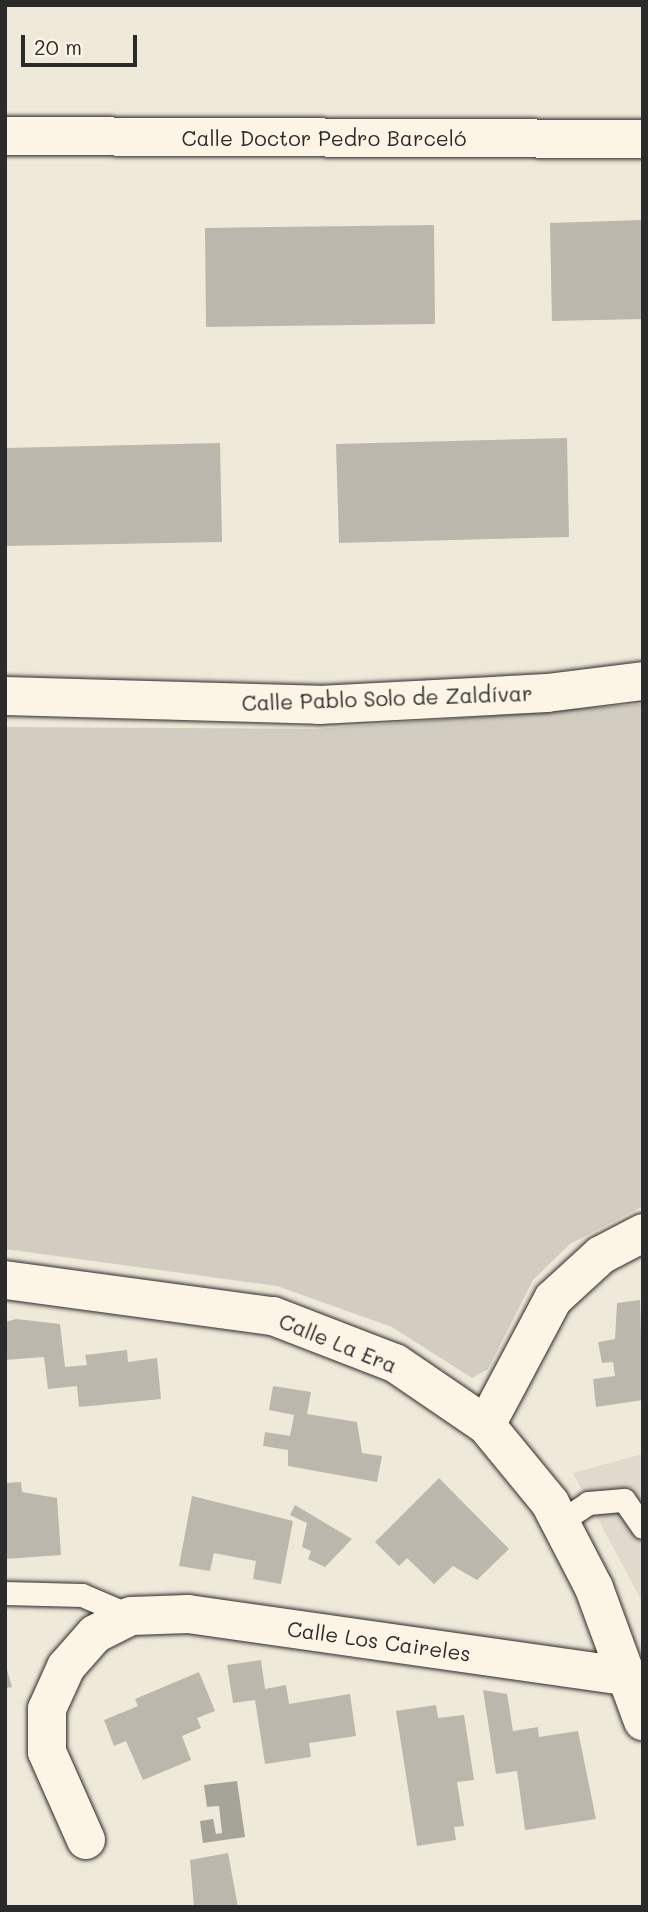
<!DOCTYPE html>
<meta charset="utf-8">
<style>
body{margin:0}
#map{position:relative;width:648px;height:1912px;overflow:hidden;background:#efe9da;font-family:Mali,sans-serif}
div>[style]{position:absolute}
.built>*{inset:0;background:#e0dacc}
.green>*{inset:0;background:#d2cdc0}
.water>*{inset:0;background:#a6a399}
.building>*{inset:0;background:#bcb7ac}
.roads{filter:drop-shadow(0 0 2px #2b2b2b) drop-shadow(0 0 2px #2b2b2b)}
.service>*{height:23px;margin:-11.5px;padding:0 11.5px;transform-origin:11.5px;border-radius:11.5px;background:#fcf5e5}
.minor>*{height:38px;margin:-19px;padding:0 19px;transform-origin:19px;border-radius:19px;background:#fcf5e5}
.secondary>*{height:38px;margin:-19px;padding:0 19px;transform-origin:19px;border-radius:19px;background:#fcf5e5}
span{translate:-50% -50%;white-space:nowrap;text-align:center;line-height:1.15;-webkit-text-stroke:5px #fcf5e5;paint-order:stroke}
.street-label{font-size:21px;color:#2b2b2b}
.frame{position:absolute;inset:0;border:7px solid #2b2b2b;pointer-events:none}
.scale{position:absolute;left:21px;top:35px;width:116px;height:32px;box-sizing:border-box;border:4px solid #2b2b2b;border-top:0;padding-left:9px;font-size:21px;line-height:24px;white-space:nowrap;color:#2b2b2b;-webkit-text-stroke:5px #fcf5e5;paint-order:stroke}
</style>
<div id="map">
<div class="built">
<div style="clip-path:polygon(643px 1454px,643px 1603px,573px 1473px)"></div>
</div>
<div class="green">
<div style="clip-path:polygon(643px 704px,643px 1206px,570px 1244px,533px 1280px,488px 1369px,472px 1378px,392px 1327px,277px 1286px,5px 1249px,5px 727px,316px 729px)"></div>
</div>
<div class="water">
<div style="clip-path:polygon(237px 1781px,245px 1837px,203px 1843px,200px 1821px,213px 1819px,216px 1834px,222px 1833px,219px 1806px,207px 1807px,204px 1785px)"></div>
</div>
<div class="building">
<div style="clip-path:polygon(643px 220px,643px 319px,552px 321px,550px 223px)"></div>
<div style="clip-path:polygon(434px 225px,435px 324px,206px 327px,205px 228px)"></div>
<div style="clip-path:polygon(567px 438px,569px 537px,339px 543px,336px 444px)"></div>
<div style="clip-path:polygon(220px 443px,222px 542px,5px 546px,5px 448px)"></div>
<div style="clip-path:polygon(640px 1300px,643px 1400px,596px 1407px,593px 1379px,615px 1376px,613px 1362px,602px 1363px,598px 1342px,615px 1339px,617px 1303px)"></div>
<div style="clip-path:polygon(16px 1319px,60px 1324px,65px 1367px,87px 1365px,85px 1355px,127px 1350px,128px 1362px,157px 1358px,161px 1399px,79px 1407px,77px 1386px,48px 1389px,44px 1357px,5px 1360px,5px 1322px)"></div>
<div style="clip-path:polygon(273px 1386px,311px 1392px,307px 1414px,357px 1422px,362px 1453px,382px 1456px,377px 1482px,288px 1466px,288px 1450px,263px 1446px,265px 1432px,290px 1436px,294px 1415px,269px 1410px)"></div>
<div style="clip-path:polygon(439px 1478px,509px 1549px,477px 1580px,453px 1566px,434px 1584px,407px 1558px,399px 1566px,375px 1542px)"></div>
<div style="clip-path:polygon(21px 1482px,22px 1492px,57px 1498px,61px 1555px,5px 1559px,5px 1483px)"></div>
<div style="clip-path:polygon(192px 1496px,293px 1521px,281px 1584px,253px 1579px,256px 1561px,214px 1553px,210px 1571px,179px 1566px)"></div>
<div style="clip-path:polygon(295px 1505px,352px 1539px,325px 1567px,308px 1559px,311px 1551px,302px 1547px,307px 1523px,290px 1515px)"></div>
<div style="clip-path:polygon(261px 1660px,265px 1689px,286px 1685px,289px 1704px,350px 1694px,356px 1736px,309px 1743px,311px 1757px,265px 1764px,255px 1700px,233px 1703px,227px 1665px)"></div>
<div style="clip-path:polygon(5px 1663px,12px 1687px,5px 1688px)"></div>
<div style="clip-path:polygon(199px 1672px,215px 1711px,197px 1718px,201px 1728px,182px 1736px,191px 1760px,143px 1780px,126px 1741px,114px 1746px,104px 1720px,138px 1706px,135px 1699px)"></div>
<div style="clip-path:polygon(483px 1690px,507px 1694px,513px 1731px,538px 1727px,539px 1737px,578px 1731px,596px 1819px,525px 1830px,517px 1771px,496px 1774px)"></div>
<div style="clip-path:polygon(436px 1705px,438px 1718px,464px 1715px,474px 1780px,457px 1782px,464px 1826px,454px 1827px,456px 1840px,417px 1846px,396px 1711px)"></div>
<div style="clip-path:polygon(228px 1853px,238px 1907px,194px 1907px,190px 1860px)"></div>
</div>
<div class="roads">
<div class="service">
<div style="left:560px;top:1522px;width:34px;rotate:-34deg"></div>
<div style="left:588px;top:1503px;width:36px;rotate:-5deg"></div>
<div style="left:624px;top:1500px;width:33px;rotate:55deg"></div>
<div style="left:5px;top:1593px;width:77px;rotate:1.5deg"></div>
<div style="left:82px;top:1595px;width:53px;rotate:23.2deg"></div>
</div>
<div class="minor">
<div style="left:5px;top:136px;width:638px;rotate:0.27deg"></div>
<div style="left:5px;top:696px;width:314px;rotate:1.6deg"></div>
<div style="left:319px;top:705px;width:228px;rotate:-3deg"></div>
<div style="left:547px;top:693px;width:97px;rotate:-7.1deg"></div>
<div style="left:486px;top:1425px;width:143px;rotate:-62deg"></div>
<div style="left:553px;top:1299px;width:65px;rotate:-42.5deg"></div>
<div style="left:601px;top:1255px;width:47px;rotate:-27.6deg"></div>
<div style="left:86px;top:1840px;width:96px;rotate:-113.9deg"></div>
<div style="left:47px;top:1752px;width:43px;rotate:-90deg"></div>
<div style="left:47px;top:1709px;width:46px;rotate:-65.7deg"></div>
<div style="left:66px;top:1667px;width:44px;rotate:-48.7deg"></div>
<div style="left:95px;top:1634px;width:40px;rotate:-26.6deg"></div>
<div style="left:131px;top:1616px;width:57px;rotate:-2deg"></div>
<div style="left:188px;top:1614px;width:442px;rotate:8.1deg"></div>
</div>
<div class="secondary">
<div style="left:5px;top:1280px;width:270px;rotate:7.7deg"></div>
<div style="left:273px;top:1316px;width:131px;rotate:21.1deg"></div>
<div style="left:395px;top:1363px;width:110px;rotate:34.3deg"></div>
<div style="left:486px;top:1425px;width:101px;rotate:50.6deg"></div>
<div style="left:550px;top:1503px;width:96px;rotate:62.6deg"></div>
<div style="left:594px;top:1588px;width:142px;rotate:69.8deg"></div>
</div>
</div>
<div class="street-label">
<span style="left:324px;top:138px">Calle Doctor Pedro Barceló</span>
<span style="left:387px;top:698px;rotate:-2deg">Calle Pablo Solo de Zaldívar</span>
<span style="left:338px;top:1343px;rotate:22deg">Calle La Era</span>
<span style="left:379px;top:1641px;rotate:8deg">Calle Los Caireles</span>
</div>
<div class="frame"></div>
<div class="scale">20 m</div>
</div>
